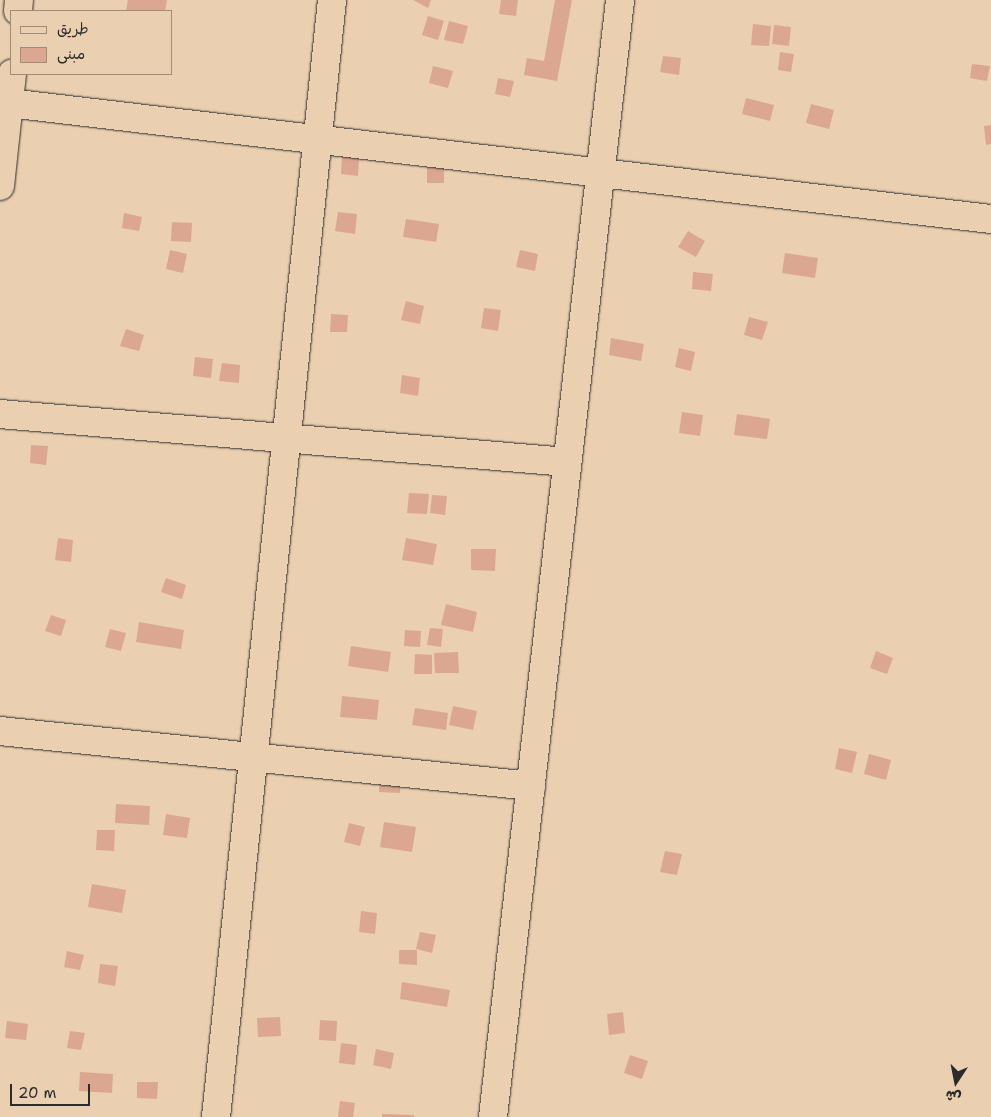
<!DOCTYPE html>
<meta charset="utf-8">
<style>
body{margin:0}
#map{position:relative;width:991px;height:1117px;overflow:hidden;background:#ebcfb1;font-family:"Shantell Sans","Playpen Sans Arabic",sans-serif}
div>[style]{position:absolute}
.building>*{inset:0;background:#dba790}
.roads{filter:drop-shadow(0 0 1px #2b2b2b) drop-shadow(0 0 1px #2b2b2b)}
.minor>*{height:28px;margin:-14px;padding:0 14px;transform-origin:14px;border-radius:14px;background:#ebcfb1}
span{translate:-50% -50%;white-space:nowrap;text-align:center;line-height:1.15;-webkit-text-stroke:4.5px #ebcfb1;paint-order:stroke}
.legend{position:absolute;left:10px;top:10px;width:162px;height:65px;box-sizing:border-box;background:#ebcfb1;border:1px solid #9e8d7b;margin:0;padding:6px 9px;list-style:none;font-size:15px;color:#2b2b2b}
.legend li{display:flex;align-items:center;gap:10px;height:25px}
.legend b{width:25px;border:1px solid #9e8d7b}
.north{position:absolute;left:931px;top:1057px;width:50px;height:50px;-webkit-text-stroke:4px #ebcfb1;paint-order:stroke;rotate:191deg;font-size:14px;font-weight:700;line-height:20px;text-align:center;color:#2b2b2b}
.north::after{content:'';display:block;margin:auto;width:18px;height:22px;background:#2b2b2b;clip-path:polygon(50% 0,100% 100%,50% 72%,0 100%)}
.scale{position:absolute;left:10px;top:1084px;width:80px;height:22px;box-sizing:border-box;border:2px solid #2b2b2b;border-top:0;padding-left:6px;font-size:15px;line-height:18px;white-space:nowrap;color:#2b2b2b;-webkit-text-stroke:4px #ebcfb1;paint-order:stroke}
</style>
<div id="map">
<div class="building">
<div style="clip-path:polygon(128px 0,167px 0,165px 11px,126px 11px)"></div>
<div style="clip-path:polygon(413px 0,431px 0,428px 8px)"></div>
<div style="clip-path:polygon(501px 0,518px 0,516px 16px,499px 14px)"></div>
<div style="clip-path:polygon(555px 0,572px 0,557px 81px,524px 75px,527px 58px,544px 61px)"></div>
<div style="clip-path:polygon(428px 16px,444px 21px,438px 40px,422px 35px)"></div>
<div style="clip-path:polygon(449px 21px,468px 26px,463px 44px,444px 40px)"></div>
<div style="clip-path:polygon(753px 24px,771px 26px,769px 46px,751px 45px)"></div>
<div style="clip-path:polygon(774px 25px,791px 27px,789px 46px,772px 44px)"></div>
<div style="clip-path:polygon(780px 52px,794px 54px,791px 72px,778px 70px)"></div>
<div style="clip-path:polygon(663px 56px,681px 58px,679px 75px,660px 72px)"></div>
<div style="clip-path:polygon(972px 64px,990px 66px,987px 81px,970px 78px)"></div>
<div style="clip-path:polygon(433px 66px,453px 71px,448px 88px,429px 83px)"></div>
<div style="clip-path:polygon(498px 78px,514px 81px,510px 97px,495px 94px)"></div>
<div style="clip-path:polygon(746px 98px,774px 105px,770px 121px,742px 114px)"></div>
<div style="clip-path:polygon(811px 104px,834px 110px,829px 129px,806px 123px)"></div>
<div style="clip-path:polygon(991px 125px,991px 144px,986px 145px,984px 126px)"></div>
<div style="clip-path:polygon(342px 155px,359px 157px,358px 176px,341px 174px)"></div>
<div style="clip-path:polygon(427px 162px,444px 163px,444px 183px,427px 183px)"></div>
<div style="clip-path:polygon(338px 212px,357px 214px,355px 234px,335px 231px)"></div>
<div style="clip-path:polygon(124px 213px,142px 217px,139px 231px,122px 228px)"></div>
<div style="clip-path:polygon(406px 219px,439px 224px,436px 242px,403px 237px)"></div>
<div style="clip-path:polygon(172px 222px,192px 223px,191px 242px,171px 241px)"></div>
<div style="clip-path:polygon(688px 231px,705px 241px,696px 257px,678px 247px)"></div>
<div style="clip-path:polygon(170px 250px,187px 254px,183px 273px,166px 269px)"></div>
<div style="clip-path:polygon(520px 250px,538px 254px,535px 271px,516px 267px)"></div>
<div style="clip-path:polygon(785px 253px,818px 258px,815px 278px,782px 273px)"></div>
<div style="clip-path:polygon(693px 272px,713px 274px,711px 291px,692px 289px)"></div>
<div style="clip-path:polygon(406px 301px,424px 306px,420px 324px,401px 320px)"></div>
<div style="clip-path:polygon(484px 308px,501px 310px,498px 331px,481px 328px)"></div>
<div style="clip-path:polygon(331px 314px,348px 315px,347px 332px,330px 332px)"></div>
<div style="clip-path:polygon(749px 317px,768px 322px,762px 340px,744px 335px)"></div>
<div style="clip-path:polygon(126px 329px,144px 335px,139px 351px,120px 346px)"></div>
<div style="clip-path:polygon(611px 338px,644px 344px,641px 361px,609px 355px)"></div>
<div style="clip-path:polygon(679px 348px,695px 352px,691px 371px,675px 367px)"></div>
<div style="clip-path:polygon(195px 357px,213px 359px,211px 378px,193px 376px)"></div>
<div style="clip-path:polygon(222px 363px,240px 365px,239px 383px,219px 381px)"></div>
<div style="clip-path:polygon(402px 375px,420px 378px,418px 396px,400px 393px)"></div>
<div style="clip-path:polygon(682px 412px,703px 415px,700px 436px,679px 433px)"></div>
<div style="clip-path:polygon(737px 414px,770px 419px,767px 439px,734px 435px)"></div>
<div style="clip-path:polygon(31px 445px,48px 446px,46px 465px,30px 463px)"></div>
<div style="clip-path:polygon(409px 493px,429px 494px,427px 514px,407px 513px)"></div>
<div style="clip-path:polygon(432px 495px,447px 496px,445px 515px,430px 513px)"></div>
<div style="clip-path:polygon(58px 538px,73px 540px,71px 562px,55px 560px)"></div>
<div style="clip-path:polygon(406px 538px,437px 544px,433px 565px,402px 560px)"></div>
<div style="clip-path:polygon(471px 549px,496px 549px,495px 571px,471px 570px)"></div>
<div style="clip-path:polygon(166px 578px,186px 585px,182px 599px,161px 592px)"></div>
<div style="clip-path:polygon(446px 604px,477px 612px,473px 632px,441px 625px)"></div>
<div style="clip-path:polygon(51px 615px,66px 620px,61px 636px,45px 631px)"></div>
<div style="clip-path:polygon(139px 622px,184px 630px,181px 649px,136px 642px)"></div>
<div style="clip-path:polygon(430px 628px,443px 629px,441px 647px,427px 645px)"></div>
<div style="clip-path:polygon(110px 629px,126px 633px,121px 651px,105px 647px)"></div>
<div style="clip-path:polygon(405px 630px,421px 631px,420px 647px,404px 646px)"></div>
<div style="clip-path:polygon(351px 646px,391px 652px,388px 672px,348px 666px)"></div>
<div style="clip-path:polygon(876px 651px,893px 658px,887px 674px,870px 668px)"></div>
<div style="clip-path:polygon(458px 652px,459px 673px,435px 673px,434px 653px)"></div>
<div style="clip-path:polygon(415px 654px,432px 655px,432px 674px,414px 674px)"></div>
<div style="clip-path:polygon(342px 696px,379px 700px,377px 720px,340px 717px)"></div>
<div style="clip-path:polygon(453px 706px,477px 711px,473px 730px,449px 725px)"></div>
<div style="clip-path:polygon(415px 708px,448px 713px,446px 730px,412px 725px)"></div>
<div style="clip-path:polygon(839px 748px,857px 752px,852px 773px,835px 769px)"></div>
<div style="clip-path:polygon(869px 754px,891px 760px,886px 780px,864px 774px)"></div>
<div style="clip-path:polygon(380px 770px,401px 771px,400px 793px,379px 792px)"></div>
<div style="clip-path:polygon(116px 804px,150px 806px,149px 825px,115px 823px)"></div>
<div style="clip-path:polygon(166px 814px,190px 818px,187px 838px,163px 835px)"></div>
<div style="clip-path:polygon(384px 822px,416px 827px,412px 852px,380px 847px)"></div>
<div style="clip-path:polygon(349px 823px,365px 827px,360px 846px,344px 842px)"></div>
<div style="clip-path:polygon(97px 830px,115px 830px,114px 851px,96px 850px)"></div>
<div style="clip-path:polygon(665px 851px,682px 854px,677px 875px,660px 872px)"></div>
<div style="clip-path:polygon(92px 884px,126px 890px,122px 913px,88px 907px)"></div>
<div style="clip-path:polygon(361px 911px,377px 913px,375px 934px,359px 932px)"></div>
<div style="clip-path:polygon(420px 932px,436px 935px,432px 953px,416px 949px)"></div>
<div style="clip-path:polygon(399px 950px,417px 950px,417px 965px,399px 964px)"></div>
<div style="clip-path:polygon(67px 951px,84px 955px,80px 970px,64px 967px)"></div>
<div style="clip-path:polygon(100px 964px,118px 966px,115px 986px,98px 983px)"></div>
<div style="clip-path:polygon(402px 982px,450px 990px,447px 1007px,400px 999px)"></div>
<div style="clip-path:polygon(623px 1012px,625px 1033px,609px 1035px,607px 1014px)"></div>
<div style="clip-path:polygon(280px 1017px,281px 1036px,258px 1037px,257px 1018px)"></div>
<div style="clip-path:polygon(320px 1020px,337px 1021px,336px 1041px,319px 1040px)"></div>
<div style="clip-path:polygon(7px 1021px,28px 1024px,26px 1040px,5px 1038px)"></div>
<div style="clip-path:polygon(70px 1031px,85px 1033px,81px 1050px,67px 1048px)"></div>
<div style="clip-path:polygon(341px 1043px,357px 1045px,355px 1065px,339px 1063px)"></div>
<div style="clip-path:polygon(376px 1049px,394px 1053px,391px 1069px,373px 1065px)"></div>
<div style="clip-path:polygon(630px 1055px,648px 1061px,642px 1079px,624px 1073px)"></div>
<div style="clip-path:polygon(80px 1072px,113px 1074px,112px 1093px,79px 1091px)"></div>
<div style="clip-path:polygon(137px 1082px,158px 1082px,157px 1099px,137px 1098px)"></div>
<div style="clip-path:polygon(340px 1101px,355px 1103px,353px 1117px,338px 1117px)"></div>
<div style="clip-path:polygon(382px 1114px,414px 1115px,414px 1117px,382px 1117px)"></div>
</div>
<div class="roads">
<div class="minor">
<div style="left:18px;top:11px;width:11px;rotate:-85deg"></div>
<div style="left:9px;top:103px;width:989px;rotate:6.74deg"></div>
<div style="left:0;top:186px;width:113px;rotate:-83.9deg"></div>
<div style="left:0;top:414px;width:569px;rotate:4.84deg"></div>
<div style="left:0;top:731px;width:534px;rotate:5.91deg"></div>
<div style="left:216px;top:1117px;width:1123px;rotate:-84.07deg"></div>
<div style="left:493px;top:1117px;width:1124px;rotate:-83.51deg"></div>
</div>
</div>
<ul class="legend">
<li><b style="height:6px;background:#ebcfb1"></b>طريق</li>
<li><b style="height:14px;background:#dba790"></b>مبنى</li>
</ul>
<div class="north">ش</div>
<div class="scale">20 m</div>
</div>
